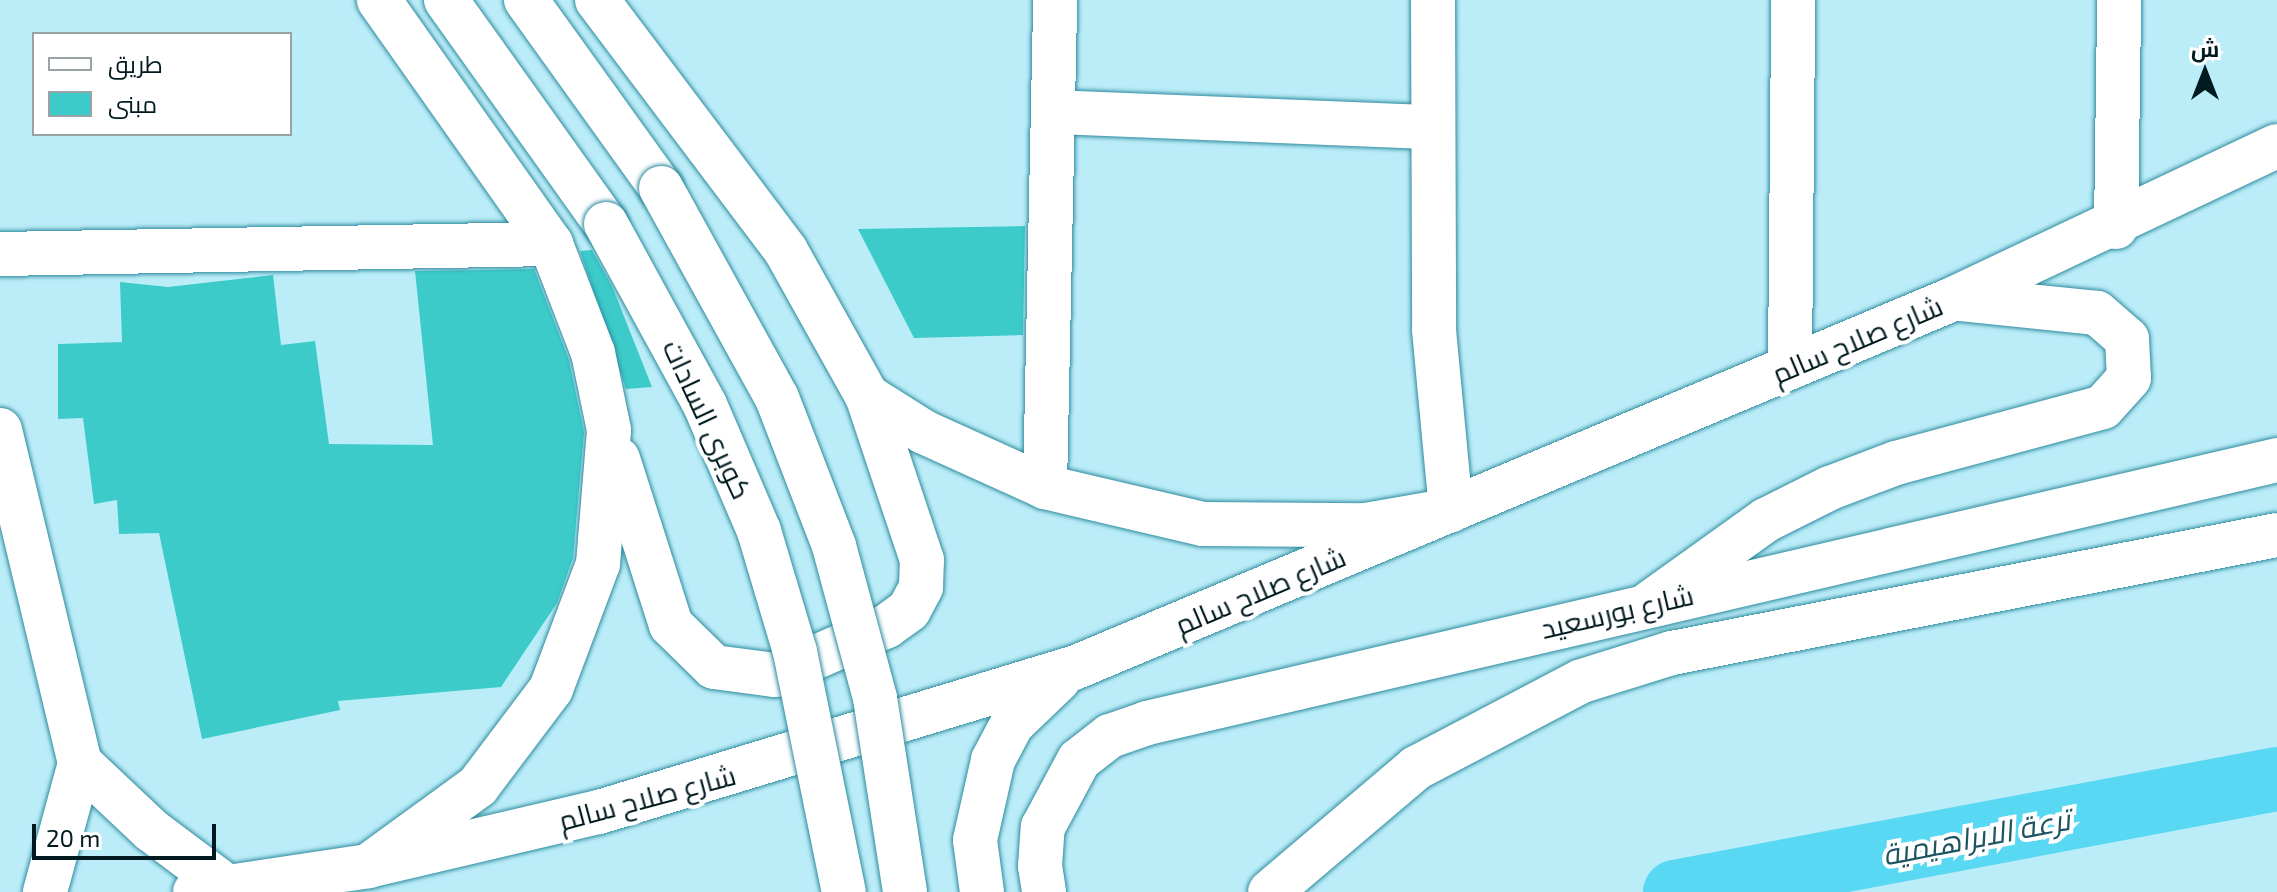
<!DOCTYPE html>
<meta charset="utf-8">
<style>
body{margin:0}
#map{position:relative;width:2277px;height:892px;overflow:hidden;background:#bbedf9;font-family:"Exo 2",Cairo,sans-serif}
div>[style]{position:absolute}
.canal>*{height:64px;margin:-32px;padding:0 32px;transform-origin:32px;border-radius:32px;background:#58d8f3}
.building>*{inset:0;background:#3ccbc9}
.roads{filter:drop-shadow(0 0 2px #2e8b9e) drop-shadow(0 0 2px #2e8b9e)}
.minor>*{height:44px;margin:-22px;padding:0 22px;transform-origin:22px;border-radius:22px;background:#fff}
.tertiary>*{height:44px;margin:-22px;padding:0 22px;transform-origin:22px;border-radius:22px;background:#fff}
.secondary>*{height:44px;margin:-22px;padding:0 22px;transform-origin:22px;border-radius:22px;background:#fff}
.primary>*{height:44px;margin:-22px;padding:0 22px;transform-origin:22px;border-radius:22px;background:#fff}
.trunk>*{height:44px;margin:-22px;padding:0 22px;transform-origin:22px;border-radius:22px;background:#fff}
.bridges{filter:drop-shadow(0 0 2px #2e8b9e) drop-shadow(0 0 2px #2e8b9e)}
.trunk-bridge>*{height:44px;margin:-22px;padding:0 22px;transform-origin:22px;border-radius:22px;background:#fff}
span{translate:-50% -50%;white-space:nowrap;text-align:center;line-height:1.15;-webkit-text-stroke:8px #fff;paint-order:stroke}
.street-label{font-size:28px;color:#001a20}
.water-label{font-size:30px;color:#1d545f;font-style:italic}
.legend{position:absolute;left:32px;top:32px;width:260px;height:104px;box-sizing:border-box;background:#fff;border:2px solid #99a3a6;margin:0;padding:10px 14px;list-style:none;font-size:24px;color:#001a20}
.legend li{display:flex;align-items:center;gap:16px;height:40px}
.legend b{width:40px;border:2px solid #99a3a6}
.north{position:absolute;left:2165px;top:32px;width:80px;height:80px;-webkit-text-stroke:6px #fff;paint-order:stroke;rotate:0deg;font-size:22px;font-weight:700;line-height:32px;text-align:center;color:#001a20}
.north::after{content:'';display:block;margin:auto;width:28px;height:36px;background:#001a20;clip-path:polygon(50% 0,100% 100%,50% 72%,0 100%)}
.scale{position:absolute;left:32px;top:824px;width:184px;height:36px;box-sizing:border-box;border:4px solid #001a20;border-top:0;padding-left:10px;font-size:24px;line-height:28px;white-space:nowrap;color:#001a20;-webkit-text-stroke:6px #fff;paint-order:stroke}
</style>
<div id="map">
<div class="canal">
<div style="left:1675px;top:892px;width:613px;rotate:-10.63deg"></div>
</div>
<div class="building">
<div style="clip-path:polygon(1025px 226px,1023px 335px,914px 338px,858px 229px)"></div>
<div style="clip-path:polygon(592px 250px,612px 286px,652px 387px,626px 389px,580px 251px)"></div>
<div style="clip-path:polygon(534px 269px,569px 360px,584px 432px,573px 558px,557px 603px,501px 687px,338px 701px,340px 710px,202px 739px,159px 533px,119px 534px,117px 500px,94px 504px,83px 418px,58px 419px,58px 344px,122px 342px,120px 282px,168px 287px,273px 275px,281px 345px,315px 341px,329px 444px,433px 445px,415px 271px)"></div>
</div>
<div class="roads">
<div class="minor">
<div style="left:1433px;top:0;width:330px;rotate:89.8deg"></div>
<div style="left:1434px;top:330px;width:181px;rotate:84.6deg"></div>
<div style="left:1054px;top:112px;width:376px;rotate:2.3deg"></div>
<div style="left:2116px;top:227px;width:227px;rotate:-89.2deg"></div>
<div style="left:0;top:254px;width:551px;rotate:-1.04deg"></div>
<div style="left:1790px;top:367px;width:367px;rotate:-89.5deg"></div>
<div style="left:1045px;top:487px;width:487px;rotate:-88.8deg"></div>
</div>
<div class="tertiary">
<div style="left:0;top:430px;width:342px;rotate:76.5deg"></div>
<div style="left:80px;top:763px;width:134px;rotate:105.2deg"></div>
<div style="left:80px;top:763px;width:98px;rotate:43.3deg"></div>
<div style="left:151px;top:830px;width:99px;rotate:36.8deg"></div>
</div>
<div class="secondary">
<div style="left:1040px;top:866px;width:39px;rotate:-86deg"></div>
<div style="left:1043px;top:827px;width:76px;rotate:-61.8deg"></div>
<div style="left:1079px;top:760px;width:39px;rotate:-38deg"></div>
<div style="left:1110px;top:736px;width:39px;rotate:-19deg"></div>
<div style="left:1147px;top:723px;width:1160px;rotate:-13.1deg"></div>
</div>
<div class="primary">
<div style="left:1650px;top:603px;width:143px;rotate:-35.6deg"></div>
<div style="left:1766px;top:520px;width:72px;rotate:-26.6deg"></div>
<div style="left:1830px;top:488px;width:71px;rotate:-20.7deg"></div>
<div style="left:1896px;top:463px;width:214px;rotate:-15.1deg"></div>
<div style="left:2103px;top:407px;width:39px;rotate:-48deg"></div>
<div style="left:2129px;top:378px;width:39px;rotate:-93deg"></div>
<div style="left:2127px;top:339px;width:40px;rotate:-139deg"></div>
<div style="left:2097px;top:313px;width:139px;rotate:-174.2deg"></div>
<div style="left:1074px;top:668px;width:953px;rotate:-22.77deg"></div>
<div style="left:1953px;top:299px;width:358px;rotate:-25.3deg"></div>
</div>
<div class="trunk">
<div style="left:446px;top:0;width:275px;rotate:54.5deg"></div>
<div style="left:526px;top:0;width:231px;rotate:54.3deg"></div>
<div style="left:597px;top:0;width:314px;rotate:53deg"></div>
<div style="left:786px;top:251px;width:166px;rotate:60.8deg"></div>
<div style="left:867px;top:396px;width:67px;rotate:32.3deg"></div>
<div style="left:924px;top:432px;width:133px;rotate:24.4deg"></div>
<div style="left:1045px;top:487px;width:162px;rotate:13.2deg"></div>
<div style="left:1203px;top:524px;width:163px;rotate:0.4deg"></div>
<div style="left:1366px;top:525px;width:86px;rotate:-10deg"></div>
<div style="left:618px;top:459px;width:174px;rotate:72.3deg"></div>
<div style="left:671px;top:625px;width:60px;rotate:44.3deg"></div>
<div style="left:714px;top:667px;width:62px;rotate:7.5deg"></div>
<div style="left:775px;top:675px;width:122px;rotate:-23.6deg"></div>
<div style="left:887px;top:626px;width:27px;rotate:-36deg"></div>
<div style="left:909px;top:610px;width:26px;rotate:-62deg"></div>
<div style="left:921px;top:587px;width:27px;rotate:-88deg"></div>
<div style="left:922px;top:560px;width:173px;rotate:-108.5deg"></div>
<div style="left:368px;top:866px;width:136px;rotate:-36deg"></div>
<div style="left:478px;top:786px;width:121px;rotate:-53deg"></div>
<div style="left:551px;top:689px;width:134px;rotate:-69.4deg"></div>
<div style="left:598px;top:564px;width:134px;rotate:-85.3deg"></div>
<div style="left:609px;top:430px;width:79px;rotate:-101.7deg"></div>
<div style="left:593px;top:353px;width:117px;rotate:-111.1deg"></div>
<div style="left:551px;top:244px;width:299px;rotate:-125.2deg"></div>
<div style="left:1040px;top:866px;width:26px;rotate:81deg"></div>
<div style="left:195px;top:892px;width:175px;rotate:-8.5deg"></div>
<div style="left:368px;top:866px;width:237px;rotate:-13.2deg"></div>
<div style="left:599px;top:812px;width:496px;rotate:-16.9deg"></div>
<div style="left:982px;top:892px;width:52px;rotate:-97.7deg"></div>
<div style="left:975px;top:840px;width:82px;rotate:-77.3deg"></div>
<div style="left:993px;top:760px;width:41px;rotate:-62.2deg"></div>
<div style="left:1012px;top:724px;width:65px;rotate:-43.8deg"></div>
<div style="left:1270px;top:892px;width:192px;rotate:-40.3deg"></div>
<div style="left:1416px;top:768px;width:187px;rotate:-27.7deg"></div>
<div style="left:1582px;top:681px;width:94px;rotate:-17.3deg"></div>
<div style="left:1672px;top:653px;width:616px;rotate:-11.04deg"></div>
</div>
</div>
<div class="bridges">
<div class="trunk-bridge">
<div style="left:661px;top:188px;width:240px;rotate:61.1deg"></div>
<div style="left:777px;top:398px;width:159px;rotate:68.9deg"></div>
<div style="left:834px;top:546px;width:157px;rotate:74.9deg"></div>
<div style="left:875px;top:698px;width:196px;rotate:81.2deg"></div>
<div style="left:606px;top:224px;width:206px;rotate:61.3deg"></div>
<div style="left:705px;top:405px;width:137px;rotate:66.8deg"></div>
<div style="left:759px;top:531px;width:126px;rotate:73.4deg"></div>
<div style="left:795px;top:652px;width:245px;rotate:78.5deg"></div>
</div>
</div>
<div class="street-label">
<span style="left:1857px;top:339px;rotate:-23deg">شارع صلاح سالم</span>
<span style="left:708px;top:419px;rotate:65deg">كوبرى السادات</span>
<span style="left:1260px;top:590px;rotate:-23deg">شارع صلاح سالم</span>
<span style="left:1617px;top:611px;rotate:-13deg">شارع بورسعيد</span>
<span style="left:647px;top:797px;rotate:-15deg">شارع صلاح سالم</span>
</div>
<div class="water-label">
<span style="left:1976px;top:836px;rotate:-11deg">ترعة الابراهيمية</span>
</div>
<ul class="legend">
<li><b style="height:10px;background:#fff"></b>طريق</li>
<li><b style="height:22px;background:#3ccbc9"></b>مبنى</li>
</ul>
<div class="north">ش</div>
<div class="scale">20 m</div>
</div>
